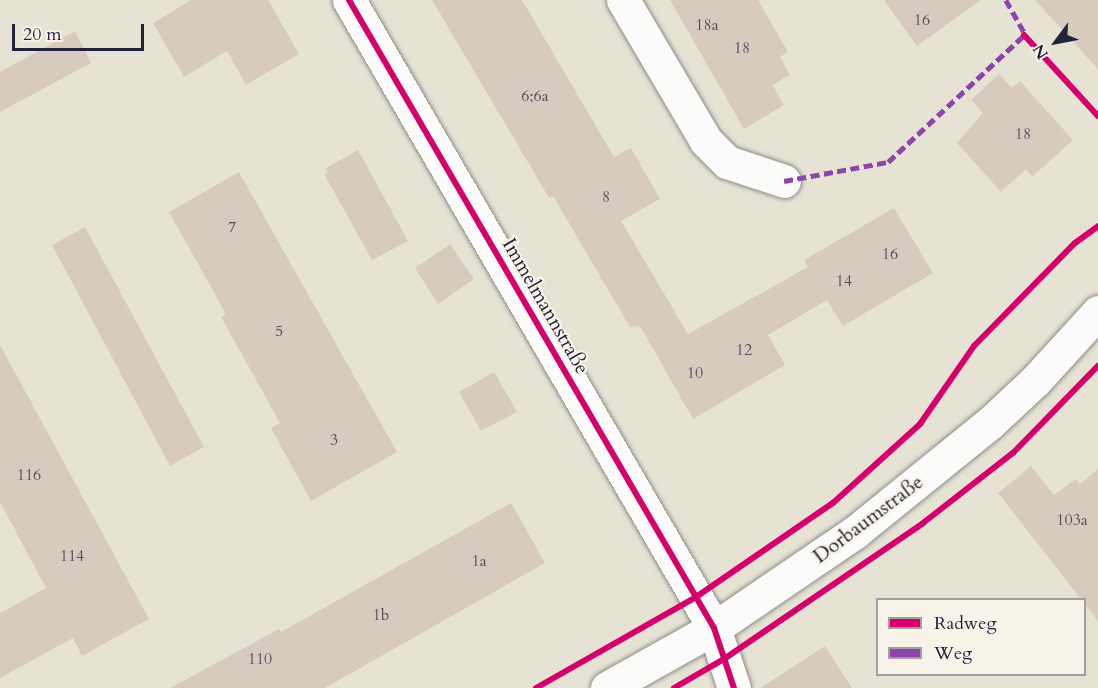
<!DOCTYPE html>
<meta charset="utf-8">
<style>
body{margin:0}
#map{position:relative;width:1098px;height:688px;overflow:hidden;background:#e6e3d5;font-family:Cardo,serif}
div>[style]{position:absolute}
.building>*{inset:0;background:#d7cbbf}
.roads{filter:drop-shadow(0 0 2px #8e8d89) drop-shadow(0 0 2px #8e8d89)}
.street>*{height:33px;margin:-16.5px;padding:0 16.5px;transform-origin:16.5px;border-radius:16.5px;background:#fbfbf9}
.secondary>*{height:33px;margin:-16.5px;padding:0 16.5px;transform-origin:16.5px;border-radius:16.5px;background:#fbfbf9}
.quiet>*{height:4.5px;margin-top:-2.25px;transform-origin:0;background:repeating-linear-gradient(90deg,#8e44ad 0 9px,transparent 0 13.5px)}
.cycleway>*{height:6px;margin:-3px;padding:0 3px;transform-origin:3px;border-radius:3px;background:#d6006c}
span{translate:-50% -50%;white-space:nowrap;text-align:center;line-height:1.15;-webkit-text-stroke:5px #f7f3e8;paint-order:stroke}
.number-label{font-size:16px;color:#4f4c5c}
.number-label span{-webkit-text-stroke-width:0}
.street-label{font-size:20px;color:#22223b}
.legend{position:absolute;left:876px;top:598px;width:210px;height:78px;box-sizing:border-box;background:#f7f3e8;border:2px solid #a29fa3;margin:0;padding:8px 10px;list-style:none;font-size:18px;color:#22223b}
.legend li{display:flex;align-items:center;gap:12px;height:30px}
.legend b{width:30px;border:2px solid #a29fa3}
.north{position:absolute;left:1026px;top:12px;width:60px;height:60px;-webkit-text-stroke:4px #f7f3e8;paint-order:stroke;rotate:238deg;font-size:16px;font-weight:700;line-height:24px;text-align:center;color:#22223b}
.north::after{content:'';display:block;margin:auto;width:21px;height:27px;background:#22223b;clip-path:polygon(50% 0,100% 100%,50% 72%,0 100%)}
.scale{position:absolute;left:12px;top:24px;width:132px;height:27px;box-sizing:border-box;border:3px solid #22223b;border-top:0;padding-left:8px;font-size:18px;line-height:21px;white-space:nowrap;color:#22223b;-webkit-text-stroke:4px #f7f3e8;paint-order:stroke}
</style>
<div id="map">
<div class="building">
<div style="clip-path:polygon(191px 0,268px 0,299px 54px,246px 85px,227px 51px,184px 77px,153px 23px)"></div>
<div style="clip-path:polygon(432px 0,522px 0,614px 157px,631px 148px,660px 199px,621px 221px,688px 334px,808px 267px,804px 260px,894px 208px,933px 273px,843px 326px,827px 300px,768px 335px,785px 365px,693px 419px,640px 326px,630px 327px,553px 196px,549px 198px)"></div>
<div style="clip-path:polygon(670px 0,758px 0,788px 52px,780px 57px,790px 75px,772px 85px,784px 105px,744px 129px)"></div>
<div style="clip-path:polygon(884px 0,981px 0,917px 46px)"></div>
<div style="clip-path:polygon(1035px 0,1098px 0,1098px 69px)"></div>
<div style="clip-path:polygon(75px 31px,91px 63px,0 112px,0 72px)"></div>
<div style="clip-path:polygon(999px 74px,1012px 88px,1020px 81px,1073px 140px,1032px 177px,1026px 169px,1001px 192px,957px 143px,983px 113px,971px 100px)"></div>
<div style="clip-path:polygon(358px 150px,408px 241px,372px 260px,324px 174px,328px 172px,326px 168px)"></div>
<div style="clip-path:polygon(239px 172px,397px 452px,311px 501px,271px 428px,280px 423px,221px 317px,226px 314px,169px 212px)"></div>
<div style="clip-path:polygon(85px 227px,204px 447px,170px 466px,52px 245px)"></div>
<div style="clip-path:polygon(450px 244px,474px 279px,438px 304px,415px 268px)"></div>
<div style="clip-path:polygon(0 345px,149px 619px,82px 656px,73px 638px,0 678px,0 613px,46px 588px,0 502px)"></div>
<div style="clip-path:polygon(494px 372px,517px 412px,481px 431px,459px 392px)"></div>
<div style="clip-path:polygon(1031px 466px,1054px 495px,1076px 479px,1080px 484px,1098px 469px,1098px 621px,998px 493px)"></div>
<div style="clip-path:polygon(511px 503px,545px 563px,325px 688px,170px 688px,279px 629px,281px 632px)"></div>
<div style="clip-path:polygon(825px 646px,852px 688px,760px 688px)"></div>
</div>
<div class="roads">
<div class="street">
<div style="left:623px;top:0;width:164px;rotate:59.5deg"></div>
<div style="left:706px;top:141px;width:30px;rotate:45deg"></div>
<div style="left:727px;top:162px;width:60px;rotate:18.4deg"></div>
<div style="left:607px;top:688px;width:123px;rotate:-29.3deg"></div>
<div style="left:714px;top:628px;width:63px;rotate:71.6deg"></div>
</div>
<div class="secondary">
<div style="left:349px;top:0;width:726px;rotate:59.83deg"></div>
<div style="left:714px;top:628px;width:169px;rotate:-34.2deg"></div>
<div style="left:854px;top:533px;width:175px;rotate:-39deg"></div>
<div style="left:990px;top:423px;width:63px;rotate:-43.1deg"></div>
<div style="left:1036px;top:380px;width:92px;rotate:-47.6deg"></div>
</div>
</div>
<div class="quiet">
<div style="left:1006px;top:0;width:45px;rotate:60.6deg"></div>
<div style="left:784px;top:181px;width:106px;rotate:-10.4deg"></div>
<div style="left:888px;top:162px;width:186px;rotate:-43deg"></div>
</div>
<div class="cycleway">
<div style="left:349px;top:0;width:726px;rotate:59.83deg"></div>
<div style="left:714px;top:628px;width:63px;rotate:71.6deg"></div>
<div style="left:1024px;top:35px;width:110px;rotate:47.6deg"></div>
<div style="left:536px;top:688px;width:184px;rotate:-29.6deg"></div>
<div style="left:696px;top:597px;width:166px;rotate:-34.5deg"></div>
<div style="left:833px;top:503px;width:118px;rotate:-42.2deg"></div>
<div style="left:920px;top:424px;width:95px;rotate:-55.3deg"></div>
<div style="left:974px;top:346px;width:144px;rotate:-45.6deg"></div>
<div style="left:1075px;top:243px;width:29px;rotate:-36deg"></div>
<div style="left:674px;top:688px;width:58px;rotate:-30.1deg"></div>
<div style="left:724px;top:659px;width:241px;rotate:-34.3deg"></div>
<div style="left:923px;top:523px;width:114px;rotate:-37.9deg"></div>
<div style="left:1013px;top:453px;width:122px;rotate:-45.7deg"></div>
</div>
<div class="number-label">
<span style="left:922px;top:20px">16</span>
<span style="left:707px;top:25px">18a</span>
<span style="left:742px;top:48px">18</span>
<span style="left:535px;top:96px">6;6a</span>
<span style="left:1023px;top:134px">18</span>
<span style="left:606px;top:197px">8</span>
<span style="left:232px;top:227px">7</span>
<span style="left:890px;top:254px">16</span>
<span style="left:844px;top:281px">14</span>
<span style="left:279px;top:331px">5</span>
<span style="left:744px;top:350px">12</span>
<span style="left:695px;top:373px">10</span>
<span style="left:334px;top:440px">3</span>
<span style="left:29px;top:475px">116</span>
<span style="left:1072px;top:520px">103a</span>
<span style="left:72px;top:556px">114</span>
<span style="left:479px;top:561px">1a</span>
<span style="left:381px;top:615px">1b</span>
<span style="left:260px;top:659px">110</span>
</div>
<div class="street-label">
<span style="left:546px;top:306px;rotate:60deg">Immelmannstraße</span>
<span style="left:868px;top:519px;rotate:-37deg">Dorbaumstraße</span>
</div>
<ul class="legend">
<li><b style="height:8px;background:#d6006c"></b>Radweg</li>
<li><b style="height:8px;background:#8e44ad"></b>Weg</li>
</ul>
<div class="north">N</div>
<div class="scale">20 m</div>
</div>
